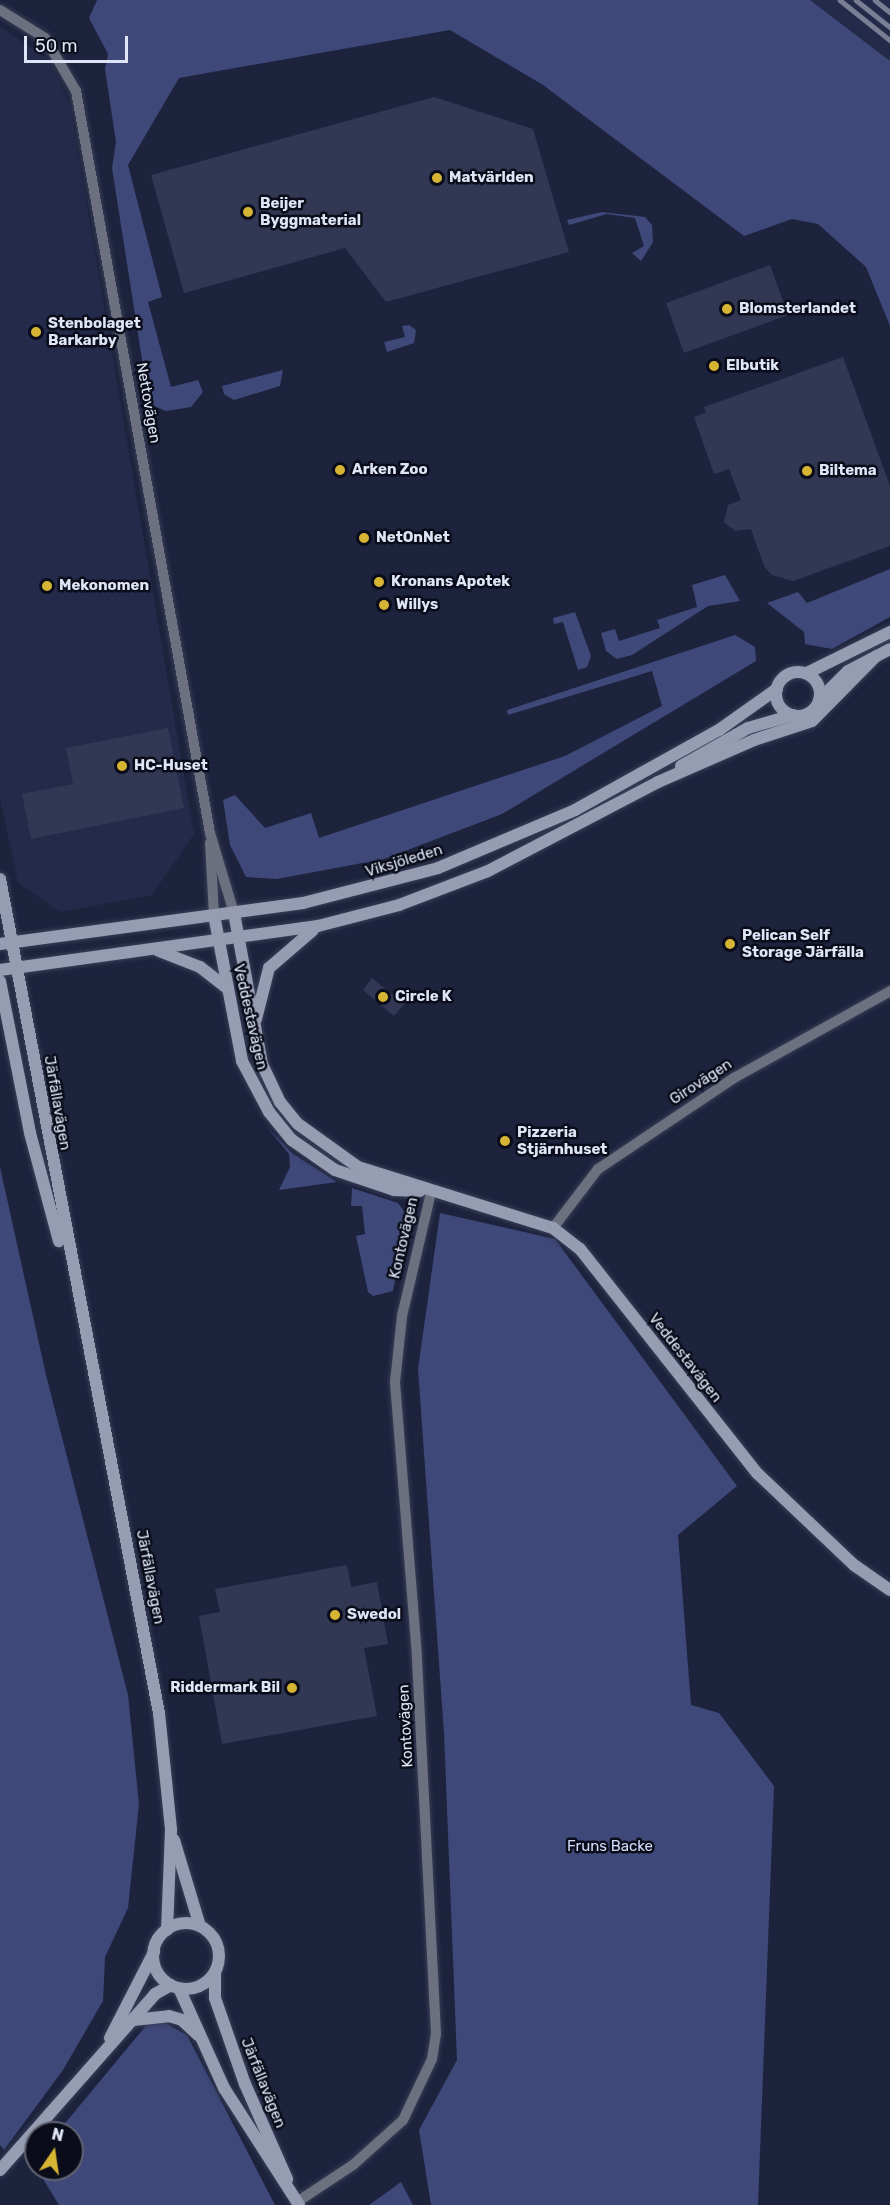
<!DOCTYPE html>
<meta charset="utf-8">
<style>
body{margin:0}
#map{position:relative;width:890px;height:2205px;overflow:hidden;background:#1d233d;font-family:Rubik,sans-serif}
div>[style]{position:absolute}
.built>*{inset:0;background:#242a4a}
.green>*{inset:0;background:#3e4879}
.building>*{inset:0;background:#323854}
.roads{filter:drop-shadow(0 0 2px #383e57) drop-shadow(0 0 2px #383e57)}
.street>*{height:10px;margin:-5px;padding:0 5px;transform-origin:5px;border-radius:5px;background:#6d707e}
.secondary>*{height:12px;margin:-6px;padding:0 6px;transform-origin:6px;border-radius:6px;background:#969cb2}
.secondary>.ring{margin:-6px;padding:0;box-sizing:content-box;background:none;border:12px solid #969cb2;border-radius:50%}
.rail>*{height:4.5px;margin:-2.25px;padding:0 2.25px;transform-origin:2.25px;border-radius:2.25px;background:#797e94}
.dots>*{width:16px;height:16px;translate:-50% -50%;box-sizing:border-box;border:3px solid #0a0d19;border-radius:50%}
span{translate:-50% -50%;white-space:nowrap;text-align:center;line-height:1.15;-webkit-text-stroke:5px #0a0d19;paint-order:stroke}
.poi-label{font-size:15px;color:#dfe4f6;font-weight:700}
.left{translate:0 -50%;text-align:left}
.right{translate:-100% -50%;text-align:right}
.street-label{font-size:15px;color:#dfe4f6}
.park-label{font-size:15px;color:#d4ddff}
.north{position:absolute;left:24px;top:2121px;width:60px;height:60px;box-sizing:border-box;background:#0a0d19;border:2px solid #5f6371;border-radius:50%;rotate:13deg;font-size:16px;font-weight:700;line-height:24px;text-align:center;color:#dfe4f6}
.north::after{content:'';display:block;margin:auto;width:21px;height:27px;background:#d6b534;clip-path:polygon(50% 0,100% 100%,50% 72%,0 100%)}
.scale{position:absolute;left:24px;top:36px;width:104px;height:27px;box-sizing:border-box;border:3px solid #dfe4f6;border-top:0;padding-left:8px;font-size:18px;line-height:21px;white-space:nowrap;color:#dfe4f6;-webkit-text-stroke:4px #0a0d19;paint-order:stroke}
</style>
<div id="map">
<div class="built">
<div style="clip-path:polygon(810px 0,890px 0,890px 61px)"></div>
<div style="clip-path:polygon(0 26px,52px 63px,70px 106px,194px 834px,152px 895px,60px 912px,18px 883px,0 798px)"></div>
</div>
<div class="green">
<div style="clip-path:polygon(97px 0,810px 0,890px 61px,890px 326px,866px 267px,818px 224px,792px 219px,744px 236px,543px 85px,450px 30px,179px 78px,128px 165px,162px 297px,148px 302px,171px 387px,198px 380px,203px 392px,191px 407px,166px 411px,149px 404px,112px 168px,116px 142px,105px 69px,108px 54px,89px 18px)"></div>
<div style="clip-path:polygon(602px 212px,645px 217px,652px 225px,653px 242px,641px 261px,632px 253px,644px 246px,635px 218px,607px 214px,569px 225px,567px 220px)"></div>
<div style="clip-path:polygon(409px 325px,416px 330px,414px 343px,387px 352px,384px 342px,405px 337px,402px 326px)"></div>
<div style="clip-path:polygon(283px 370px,280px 386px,234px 400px,224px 394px,222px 386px)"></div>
<div style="clip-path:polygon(890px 569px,890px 617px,832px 649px,805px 644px,804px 632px,767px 603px,798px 592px,807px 603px)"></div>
<div style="clip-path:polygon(725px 575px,740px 601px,708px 606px,632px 655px,617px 659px,606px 651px,601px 633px,615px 629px,619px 641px,660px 628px,657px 620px,697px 607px,692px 585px)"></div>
<div style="clip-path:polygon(575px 612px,591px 656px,587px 667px,578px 670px,563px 622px,554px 624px,553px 618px)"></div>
<div style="clip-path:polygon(735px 635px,755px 647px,756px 661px,502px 814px,384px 859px,277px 879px,246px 877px,230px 845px,223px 800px,235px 795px,265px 828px,311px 813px,319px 838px,565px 756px,662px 706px,652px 671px,508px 715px,507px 710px)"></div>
<div style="clip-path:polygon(266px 1126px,292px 1153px,337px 1182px,279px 1190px,290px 1167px,289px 1154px)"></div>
<div style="clip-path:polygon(0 1167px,46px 1375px,128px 1695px,139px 1804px,128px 1908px,105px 1957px,103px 2001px,63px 2070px,4px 2150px,0 2145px)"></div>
<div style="clip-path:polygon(352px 1188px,398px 1203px,407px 1215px,393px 1291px,373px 1296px,368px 1292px,356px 1236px,365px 1234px,362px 1206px,351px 1206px)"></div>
<div style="clip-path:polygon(440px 1213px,555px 1239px,737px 1486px,678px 1535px,691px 1705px,719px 1713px,774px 1786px,758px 2205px,431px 2205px,419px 2130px,457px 2060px,444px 1733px,418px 1369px)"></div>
<div style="clip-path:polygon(149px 2022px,165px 2023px,187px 2035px,275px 2205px,59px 2205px,37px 2169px,72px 2169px,72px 2133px,57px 2133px)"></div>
<div style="clip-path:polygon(401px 2182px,413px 2205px,369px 2205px)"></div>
</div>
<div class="building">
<div style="clip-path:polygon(434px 97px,533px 129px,569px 252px,386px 302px,345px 248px,184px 293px,151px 175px)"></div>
<div style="clip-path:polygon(770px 265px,788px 315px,684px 353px,666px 303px)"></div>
<div style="clip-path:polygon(843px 357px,890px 486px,890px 546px,793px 581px,772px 575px,764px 566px,751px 529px,735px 531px,724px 522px,728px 505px,741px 500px,729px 469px,714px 474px,694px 417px,706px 413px,704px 407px)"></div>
<div style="clip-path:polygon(168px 728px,184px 808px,31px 839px,22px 794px,73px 784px,66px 748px)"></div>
<div style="clip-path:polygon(372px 978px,404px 1004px,394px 1016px,363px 990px)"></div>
<div style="clip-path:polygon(347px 1565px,351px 1587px,377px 1582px,388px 1644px,364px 1648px,377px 1716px,222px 1744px,199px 1616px,220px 1612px,215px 1589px)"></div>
</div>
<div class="roads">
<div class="street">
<div style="left:0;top:10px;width:53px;rotate:31.9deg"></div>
<div style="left:45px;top:38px;width:61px;rotate:59.7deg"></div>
<div style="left:76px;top:91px;width:754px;rotate:79.76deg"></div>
<div style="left:210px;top:833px;width:84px;rotate:73.3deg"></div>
<div style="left:210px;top:843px;width:72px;rotate:86.8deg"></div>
<div style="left:553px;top:1228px;width:74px;rotate:-52.7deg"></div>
<div style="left:598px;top:1169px;width:164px;rotate:-33.8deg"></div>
<div style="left:734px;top:1078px;width:179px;rotate:-29.1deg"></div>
<div style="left:297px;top:2202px;width:67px;rotate:-33.5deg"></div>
<div style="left:353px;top:2165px;width:67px;rotate:-42deg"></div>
<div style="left:403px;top:2120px;width:68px;rotate:-64.6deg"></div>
<div style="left:432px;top:2059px;width:25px;rotate:-81deg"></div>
<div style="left:436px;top:2034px;width:378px;rotate:-92.9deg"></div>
<div style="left:417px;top:1656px;width:275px;rotate:-94.6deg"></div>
<div style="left:395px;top:1382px;width:66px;rotate:-83.9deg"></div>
<div style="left:402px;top:1316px;width:127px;rotate:-76.8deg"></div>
</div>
<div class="secondary">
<div class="ring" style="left:776px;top:672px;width:32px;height:32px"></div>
<div style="left:807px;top:673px;width:93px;rotate:-26.3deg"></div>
<div style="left:819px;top:700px;width:41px;rotate:-45deg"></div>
<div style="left:848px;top:671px;width:47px;rotate:-27.6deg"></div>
<div style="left:681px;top:766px;width:77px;rotate:-29.6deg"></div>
<div style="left:748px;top:728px;width:47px;rotate:-16.1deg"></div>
<div style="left:0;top:879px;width:849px;rotate:79.21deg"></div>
<div style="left:159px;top:1713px;width:118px;rotate:84.1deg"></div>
<div style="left:171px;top:1830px;width:100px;rotate:92.3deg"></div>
<div style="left:234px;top:913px;width:154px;rotate:79.5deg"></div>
<div style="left:262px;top:1064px;width:42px;rotate:64.7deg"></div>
<div style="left:280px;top:1102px;width:28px;rotate:51deg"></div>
<div style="left:298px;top:1124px;width:74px;rotate:35.6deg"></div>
<div style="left:358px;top:1167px;width:204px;rotate:17.4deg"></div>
<div style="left:553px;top:1228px;width:34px;rotate:38deg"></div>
<div style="left:580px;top:1249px;width:285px;rotate:51.7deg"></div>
<div style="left:757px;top:1473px;width:134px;rotate:43.5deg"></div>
<div style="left:854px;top:1565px;width:44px;rotate:34.8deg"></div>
<div style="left:214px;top:915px;width:149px;rotate:79.1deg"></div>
<div style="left:242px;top:1061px;width:58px;rotate:62.1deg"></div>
<div style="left:269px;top:1112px;width:36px;rotate:51deg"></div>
<div style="left:292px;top:1140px;width:52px;rotate:34.9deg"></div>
<div style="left:335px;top:1170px;width:62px;rotate:18.7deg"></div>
<div style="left:394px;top:1190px;width:26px;rotate:2deg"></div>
<div style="left:0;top:944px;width:306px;rotate:-7.7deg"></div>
<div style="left:303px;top:903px;width:139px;rotate:-14.5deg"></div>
<div style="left:438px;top:868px;width:149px;rotate:-22.9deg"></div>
<div style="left:575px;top:810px;width:165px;rotate:-29.1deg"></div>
<div style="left:719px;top:730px;width:71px;rotate:-35.3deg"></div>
<div style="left:159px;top:951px;width:44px;rotate:21.3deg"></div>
<div style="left:200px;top:967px;width:33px;rotate:38deg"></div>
<div style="left:0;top:970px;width:321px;rotate:-7.9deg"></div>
<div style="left:318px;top:926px;width:84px;rotate:-14.5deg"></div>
<div style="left:399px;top:905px;width:95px;rotate:-20.9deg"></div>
<div style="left:488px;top:871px;width:192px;rotate:-27.6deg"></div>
<div style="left:658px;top:782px;width:105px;rotate:-23.6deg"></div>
<div style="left:754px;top:740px;width:61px;rotate:-18.1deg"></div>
<div style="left:812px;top:721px;width:91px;rotate:-45.4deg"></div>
<div style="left:0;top:981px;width:155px;rotate:78.8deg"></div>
<div style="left:30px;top:1133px;width:112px;rotate:75deg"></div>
<div style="left:256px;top:1019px;width:53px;rotate:-75.7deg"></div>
<div style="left:269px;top:968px;width:58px;rotate:-40.8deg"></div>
<div style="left:174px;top:1840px;width:90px;rotate:73.2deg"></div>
<div class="ring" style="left:153px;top:1923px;width:54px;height:54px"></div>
<div style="left:215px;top:1972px;width:26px;rotate:90deg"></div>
<div style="left:215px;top:1998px;width:91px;rotate:70.8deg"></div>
<div style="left:245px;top:2084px;width:104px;rotate:66.1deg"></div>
<div style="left:179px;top:1988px;width:110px;rotate:65.8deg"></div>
<div style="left:224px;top:2088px;width:139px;rotate:57.3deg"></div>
<div style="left:133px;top:2020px;width:36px;rotate:-6deg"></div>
<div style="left:169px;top:2016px;width:14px;rotate:17deg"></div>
<div style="left:182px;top:2020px;width:22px;rotate:43deg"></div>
<div style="left:110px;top:2038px;width:97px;rotate:-62.9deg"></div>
<div style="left:0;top:2170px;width:235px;rotate:-48.6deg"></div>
<div style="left:155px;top:1994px;width:18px;rotate:-29deg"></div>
</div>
</div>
<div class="rail">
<div style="left:840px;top:0;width:64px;rotate:38.7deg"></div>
<div style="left:856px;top:0;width:43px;rotate:38.5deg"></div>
<div style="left:875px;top:0;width:19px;rotate:39deg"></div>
</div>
<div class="dots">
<div style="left:437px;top:178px;background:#d6b534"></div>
<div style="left:248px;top:212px;background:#d6b534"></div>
<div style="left:727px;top:309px;background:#d6b534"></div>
<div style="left:36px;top:332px;background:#d6b534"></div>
<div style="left:714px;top:366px;background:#d6b534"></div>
<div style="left:340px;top:470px;background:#d6b534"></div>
<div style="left:807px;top:471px;background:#d6b534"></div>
<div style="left:364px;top:538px;background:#d6b534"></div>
<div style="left:379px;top:582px;background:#d6b534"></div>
<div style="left:47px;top:586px;background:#d6b534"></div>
<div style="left:384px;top:605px;background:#d6b534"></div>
<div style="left:122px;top:766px;background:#d6b534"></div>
<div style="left:730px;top:944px;background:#d6b534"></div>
<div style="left:383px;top:997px;background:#d6b534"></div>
<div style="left:505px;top:1141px;background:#d6b534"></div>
<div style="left:335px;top:1615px;background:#d6b534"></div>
<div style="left:292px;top:1688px;background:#d6b534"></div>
</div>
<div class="poi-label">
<span class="left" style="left:449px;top:178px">Matvärlden</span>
<span class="left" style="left:260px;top:212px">Beijer<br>Byggmaterial</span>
<span class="left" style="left:739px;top:309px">Blomsterlandet</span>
<span class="left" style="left:48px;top:332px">Stenbolaget<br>Barkarby</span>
<span class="left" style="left:726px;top:366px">Elbutik</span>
<span class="left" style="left:352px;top:470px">Arken Zoo</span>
<span class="left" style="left:819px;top:471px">Biltema</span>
<span class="left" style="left:376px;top:538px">NetOnNet</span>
<span class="left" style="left:391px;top:582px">Kronans Apotek</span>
<span class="left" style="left:59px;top:586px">Mekonomen</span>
<span class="left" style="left:396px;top:605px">Willys</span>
<span class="left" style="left:134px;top:766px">HC-Huset</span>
<span class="left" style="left:742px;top:944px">Pelican Self<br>Storage Järfälla</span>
<span class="left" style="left:395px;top:997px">Circle K</span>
<span class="left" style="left:517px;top:1141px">Pizzeria<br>Stjärnhuset</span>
<span class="left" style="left:347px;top:1615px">Swedol</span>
<span class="right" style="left:280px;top:1688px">Riddermark Bil</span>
</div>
<div class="street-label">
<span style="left:148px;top:403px;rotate:80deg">Nettovägen</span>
<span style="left:404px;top:861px;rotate:-17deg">Viksjöleden</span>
<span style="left:250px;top:1017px;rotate:77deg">Veddestavägen</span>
<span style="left:701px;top:1082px;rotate:-33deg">Girovägen</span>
<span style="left:57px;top:1103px;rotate:80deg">Järfällavägen</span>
<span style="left:404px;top:1238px;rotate:-77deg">Kontovägen</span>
<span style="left:685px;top:1358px;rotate:52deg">Veddestavägen</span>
<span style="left:150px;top:1577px;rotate:79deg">Järfällavägen</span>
<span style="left:406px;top:1726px;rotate:-93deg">Kontovägen</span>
<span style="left:263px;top:2083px;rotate:68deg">Järfällavägen</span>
</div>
<div class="park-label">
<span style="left:610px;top:1847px">Fruns Backe</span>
</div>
<div class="north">N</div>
<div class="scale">50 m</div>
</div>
